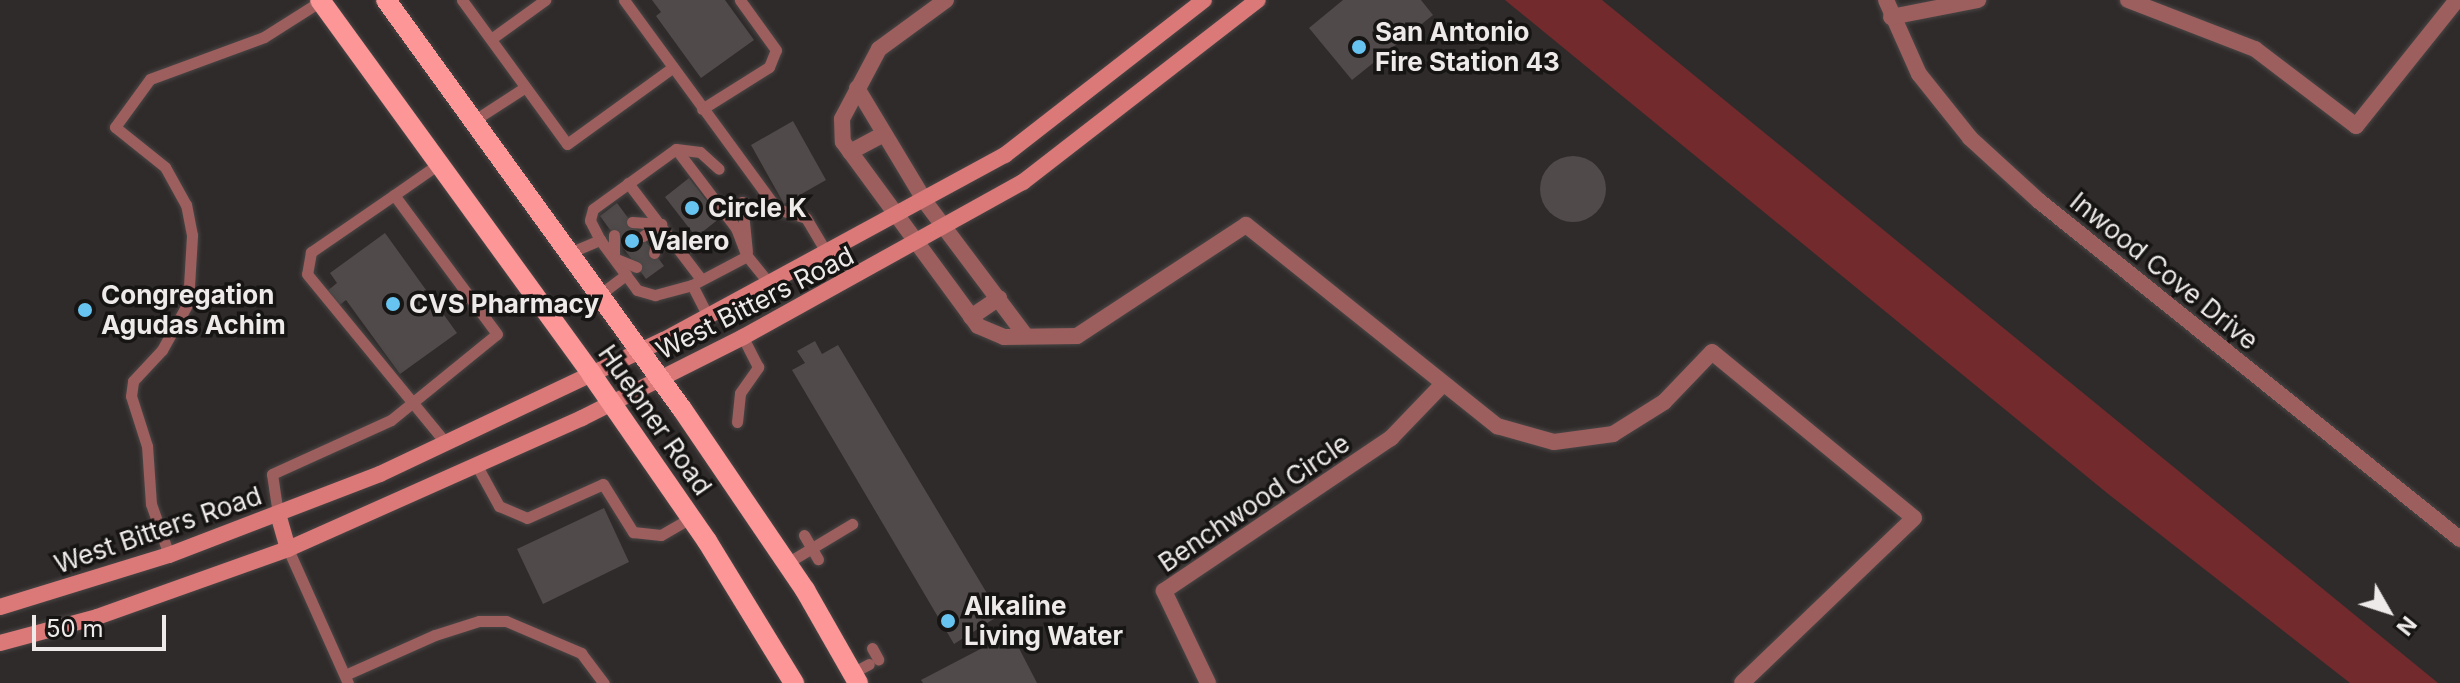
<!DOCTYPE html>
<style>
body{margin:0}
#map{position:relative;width:2460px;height:683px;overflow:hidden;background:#302b2b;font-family:Inter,sans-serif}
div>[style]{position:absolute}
.green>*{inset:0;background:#722a2d}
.building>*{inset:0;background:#504a4a}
.round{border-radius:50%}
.roads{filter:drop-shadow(0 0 2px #4a4646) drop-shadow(0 0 2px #4a4646)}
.service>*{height:11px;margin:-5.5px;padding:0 5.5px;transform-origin:5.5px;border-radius:5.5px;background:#9c5f5e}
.minor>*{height:16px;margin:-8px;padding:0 8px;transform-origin:8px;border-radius:8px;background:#9c5f5e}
.secondary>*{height:16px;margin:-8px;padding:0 8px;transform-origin:8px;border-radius:8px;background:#db7979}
.primary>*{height:20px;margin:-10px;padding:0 10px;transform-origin:10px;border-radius:10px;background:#fd9797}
.dots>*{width:22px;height:22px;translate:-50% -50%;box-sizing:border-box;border:4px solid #171414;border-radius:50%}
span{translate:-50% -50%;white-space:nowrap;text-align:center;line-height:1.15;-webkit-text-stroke:7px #171414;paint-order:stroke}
.poi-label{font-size:26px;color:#edeae9;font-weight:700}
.left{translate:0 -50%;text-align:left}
.street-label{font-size:26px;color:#edeae9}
.north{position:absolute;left:2348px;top:571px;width:80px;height:80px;-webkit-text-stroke:6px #171414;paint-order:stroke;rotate:129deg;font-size:22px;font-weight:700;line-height:32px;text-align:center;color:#edeae9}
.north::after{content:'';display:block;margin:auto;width:28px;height:36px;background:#edeae9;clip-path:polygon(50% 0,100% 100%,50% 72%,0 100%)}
.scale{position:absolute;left:32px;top:615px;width:134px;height:36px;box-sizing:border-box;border:4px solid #edeae9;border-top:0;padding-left:10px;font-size:24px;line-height:28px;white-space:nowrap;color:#edeae9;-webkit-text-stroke:6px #171414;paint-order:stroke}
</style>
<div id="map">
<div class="green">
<div style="clip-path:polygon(1505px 0,1602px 0,2438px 683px,2350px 683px,2107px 493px)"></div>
</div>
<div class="building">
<div style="clip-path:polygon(652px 0,725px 0,754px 40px,701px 78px,656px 16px,661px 12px)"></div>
<div style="clip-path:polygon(1343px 0,1421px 0,1433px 15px,1352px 80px,1309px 28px)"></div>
<div style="clip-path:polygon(793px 121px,826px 180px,784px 204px,751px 145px)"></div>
<div class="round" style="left:1540px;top:156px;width:66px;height:66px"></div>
<div style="clip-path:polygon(689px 178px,720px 218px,696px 237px,665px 197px)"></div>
<div style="clip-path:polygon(617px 203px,664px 266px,646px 279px,600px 216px)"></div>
<div style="clip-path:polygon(385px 233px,457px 333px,400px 374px,346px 300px,337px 307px,326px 292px,337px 283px,330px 273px)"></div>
<div style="clip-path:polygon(815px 341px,822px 354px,838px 345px,1000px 615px,954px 644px,792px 370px,805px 363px,797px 351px)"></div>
<div style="clip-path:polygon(604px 508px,629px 562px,543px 604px,517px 549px)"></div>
<div style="clip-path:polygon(1011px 633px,1037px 683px,923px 683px,921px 680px)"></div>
</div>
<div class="roads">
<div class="service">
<div style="left:462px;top:0;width:178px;rotate:53.9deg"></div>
<div style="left:567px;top:144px;width:130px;rotate:-35.9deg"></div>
<div style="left:624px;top:0;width:259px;rotate:53.8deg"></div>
<div style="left:777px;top:209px;width:30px;rotate:17deg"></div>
<div style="left:806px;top:218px;width:43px;rotate:59.3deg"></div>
<div style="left:491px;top:39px;width:67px;rotate:-35.8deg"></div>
<div style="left:702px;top:109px;width:79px;rotate:-32.1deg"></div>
<div style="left:769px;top:67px;width:18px;rotate:-68deg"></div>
<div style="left:776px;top:50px;width:62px;rotate:-125.8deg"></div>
<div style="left:473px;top:121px;width:61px;rotate:-32.9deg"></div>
<div style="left:676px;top:149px;width:99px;rotate:52.8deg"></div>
<div style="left:736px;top:228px;width:30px;rotate:69deg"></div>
<div style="left:628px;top:183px;width:121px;rotate:52.8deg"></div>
<div style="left:394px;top:195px;width:101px;rotate:145.5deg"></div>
<div style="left:311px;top:252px;width:22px;rotate:100deg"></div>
<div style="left:307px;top:274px;width:219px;rotate:50.6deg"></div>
<div style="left:742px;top:202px;width:50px;rotate:84.3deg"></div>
<div style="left:632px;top:222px;width:29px;rotate:4deg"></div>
<div style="left:643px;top:236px;width:20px;rotate:-33deg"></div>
<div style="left:600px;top:240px;width:22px;rotate:-117deg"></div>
<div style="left:590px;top:220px;width:11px;rotate:-75deg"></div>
<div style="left:593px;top:209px;width:102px;rotate:-35.9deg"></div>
<div style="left:676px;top:149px;width:24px;rotate:7deg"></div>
<div style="left:700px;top:152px;width:25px;rotate:42deg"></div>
<div style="left:569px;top:253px;width:34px;rotate:-23deg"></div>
<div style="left:600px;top:240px;width:62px;rotate:53.5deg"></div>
<div style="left:637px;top:290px;width:19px;rotate:16deg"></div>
<div style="left:655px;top:295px;width:38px;rotate:-15deg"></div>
<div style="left:692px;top:285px;width:62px;rotate:-27.8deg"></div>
<div style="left:747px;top:256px;width:38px;rotate:51deg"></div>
<div style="left:654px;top:253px;width:30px;rotate:-76deg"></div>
<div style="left:614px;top:257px;width:22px;rotate:-90deg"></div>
<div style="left:614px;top:258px;width:24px;rotate:22deg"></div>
<div style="left:692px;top:285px;width:36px;rotate:63deg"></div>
<div style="left:599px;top:295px;width:34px;rotate:-37deg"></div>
<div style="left:737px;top:422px;width:29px;rotate:-84deg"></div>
<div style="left:740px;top:393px;width:32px;rotate:-55deg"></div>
<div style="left:758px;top:367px;width:34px;rotate:-117deg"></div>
<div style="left:477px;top:466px;width:46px;rotate:61.2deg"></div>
<div style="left:499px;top:506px;width:30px;rotate:23deg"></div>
<div style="left:527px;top:518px;width:83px;rotate:-24.1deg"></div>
<div style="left:603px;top:484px;width:57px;rotate:58deg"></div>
<div style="left:633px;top:532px;width:28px;rotate:6deg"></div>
<div style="left:661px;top:535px;width:34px;rotate:-30deg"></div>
<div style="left:278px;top:514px;width:40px;rotate:-98.5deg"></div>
<div style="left:272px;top:474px;width:131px;rotate:-24.4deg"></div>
<div style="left:391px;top:420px;width:136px;rotate:-39.1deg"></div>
<div style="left:497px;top:334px;width:173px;rotate:-126.5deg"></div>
<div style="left:394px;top:195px;width:56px;rotate:-34.8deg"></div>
<div style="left:804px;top:535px;width:28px;rotate:60deg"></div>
<div style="left:288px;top:549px;width:147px;rotate:65.9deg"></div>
<div style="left:169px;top:555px;width:54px;rotate:-109.4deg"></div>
<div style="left:151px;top:504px;width:58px;rotate:-93.9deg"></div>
<div style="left:147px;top:446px;width:52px;rotate:-107.7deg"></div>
<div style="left:131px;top:396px;width:15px;rotate:-82deg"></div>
<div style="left:133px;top:381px;width:42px;rotate:-46.9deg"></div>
<div style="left:162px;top:350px;width:54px;rotate:-61deg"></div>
<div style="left:188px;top:303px;width:68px;rotate:-86.6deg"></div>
<div style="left:192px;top:235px;width:31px;rotate:-101deg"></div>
<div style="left:186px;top:205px;width:43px;rotate:-118.9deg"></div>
<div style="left:165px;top:167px;width:64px;rotate:-141.3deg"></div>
<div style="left:115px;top:127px;width:59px;rotate:-53.9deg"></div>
<div style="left:150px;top:79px;width:121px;rotate:-20.2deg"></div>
<div style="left:264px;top:37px;width:67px;rotate:-32.3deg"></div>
<div style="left:787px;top:563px;width:76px;rotate:-31deg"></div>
<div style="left:872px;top:648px;width:13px;rotate:61deg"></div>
<div style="left:852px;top:673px;width:19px;rotate:-28deg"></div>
<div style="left:345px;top:675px;width:98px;rotate:-24deg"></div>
<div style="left:435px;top:635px;width:46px;rotate:-17.7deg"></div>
<div style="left:479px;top:621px;width:27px"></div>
<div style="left:506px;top:621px;width:82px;rotate:23.1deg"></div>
<div style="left:581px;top:653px;width:38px;rotate:53deg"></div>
</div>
<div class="minor">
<div style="left:946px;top:0;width:83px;rotate:143.8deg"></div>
<div style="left:879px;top:49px;width:79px;rotate:117.9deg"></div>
<div style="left:842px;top:119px;width:23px;rotate:88deg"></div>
<div style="left:843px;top:142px;width:228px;rotate:53.7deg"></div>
<div style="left:978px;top:326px;width:28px;rotate:23deg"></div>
<div style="left:1004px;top:337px;width:73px;rotate:-0.8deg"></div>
<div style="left:1077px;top:336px;width:202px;rotate:-33.3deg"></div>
<div style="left:1246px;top:225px;width:322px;rotate:38.7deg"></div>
<div style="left:1497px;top:426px;width:59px;rotate:15.7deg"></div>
<div style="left:1554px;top:442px;width:60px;rotate:-7.7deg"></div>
<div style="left:1613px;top:434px;width:60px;rotate:-32.1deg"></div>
<div style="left:1664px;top:402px;width:69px;rotate:-46.2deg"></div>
<div style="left:1712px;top:352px;width:261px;rotate:39.4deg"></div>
<div style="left:1914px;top:518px;width:238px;rotate:136.2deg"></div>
<div style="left:1886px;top:0;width:81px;rotate:66deg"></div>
<div style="left:1919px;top:74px;width:82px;rotate:51.4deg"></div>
<div style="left:1970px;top:138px;width:93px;rotate:42.4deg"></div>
<div style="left:2039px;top:201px;width:540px;rotate:38.76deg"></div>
<div style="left:2128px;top:0;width:136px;rotate:21.1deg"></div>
<div style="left:2255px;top:49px;width:127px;rotate:37.3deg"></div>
<div style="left:2356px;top:126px;width:161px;rotate:-51.3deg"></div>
<div style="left:1891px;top:17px;width:89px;rotate:-11.1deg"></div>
<div style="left:857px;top:88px;width:134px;rotate:59deg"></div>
<div style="left:926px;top:203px;width:166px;rotate:53.1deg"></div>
<div style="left:850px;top:152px;width:36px;rotate:-28deg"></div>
<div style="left:971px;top:317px;width:34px;rotate:-34deg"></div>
<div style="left:1208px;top:683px;width:102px;rotate:-115.6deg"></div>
<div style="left:1164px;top:591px;width:274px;rotate:-34deg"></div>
<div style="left:1391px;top:438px;width:74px;rotate:-46.1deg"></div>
</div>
<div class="secondary">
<div style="left:278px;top:514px;width:36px;rotate:74deg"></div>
<div style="left:0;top:607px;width:177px;rotate:-17.1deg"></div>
<div style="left:169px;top:555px;width:226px;rotate:-21deg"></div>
<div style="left:380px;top:474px;width:314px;rotate:-25.3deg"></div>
<div style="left:664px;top:340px;width:388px;rotate:-28.5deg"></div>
<div style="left:1005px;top:155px;width:252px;rotate:-37.9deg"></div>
<div style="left:0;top:643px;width:100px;rotate:-15deg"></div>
<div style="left:97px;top:617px;width:203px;rotate:-19.6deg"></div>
<div style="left:288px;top:549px;width:322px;rotate:-24deg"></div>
<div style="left:582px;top:418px;width:180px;rotate:-26.7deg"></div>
<div style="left:743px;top:337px;width:320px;rotate:-29deg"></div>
<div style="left:1023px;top:182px;width:297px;rotate:-37.8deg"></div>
</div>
<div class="primary">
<div style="left:320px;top:0;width:463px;rotate:54deg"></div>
<div style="left:592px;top:375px;width:202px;rotate:55.3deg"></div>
<div style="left:707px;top:541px;width:167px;rotate:58.5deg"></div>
<div style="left:386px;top:0;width:505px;rotate:54.11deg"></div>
<div style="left:682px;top:409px;width:219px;rotate:55.8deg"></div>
<div style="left:805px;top:590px;width:107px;rotate:60.3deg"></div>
</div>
</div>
<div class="dots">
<div style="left:1359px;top:47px;background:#67c4f0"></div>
<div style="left:692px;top:208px;background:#67c4f0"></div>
<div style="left:632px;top:241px;background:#67c4f0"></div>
<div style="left:393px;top:304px;background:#67c4f0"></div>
<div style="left:85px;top:310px;background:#67c4f0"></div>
<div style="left:948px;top:621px;background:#67c4f0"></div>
</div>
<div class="poi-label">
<span class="left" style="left:1375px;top:47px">San Antonio<br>Fire Station 43</span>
<span class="left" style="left:708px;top:208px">Circle K</span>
<span class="left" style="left:648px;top:241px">Valero</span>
<span class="left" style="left:101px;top:310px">Congregation<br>Agudas Achim</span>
<span class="left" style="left:409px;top:304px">CVS Pharmacy</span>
<span class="left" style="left:964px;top:621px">Alkaline<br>Living Water</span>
</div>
<div class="street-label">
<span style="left:2164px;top:271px;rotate:39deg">Inwood Cove Drive</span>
<span style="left:755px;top:303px;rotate:-27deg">West Bitters Road</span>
<span style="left:655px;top:420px;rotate:55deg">Huebner Road</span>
<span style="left:1254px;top:503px;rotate:-34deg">Benchwood Circle</span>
<span style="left:158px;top:530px;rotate:-19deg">West Bitters Road</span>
</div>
<div class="north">N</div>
<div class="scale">50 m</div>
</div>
